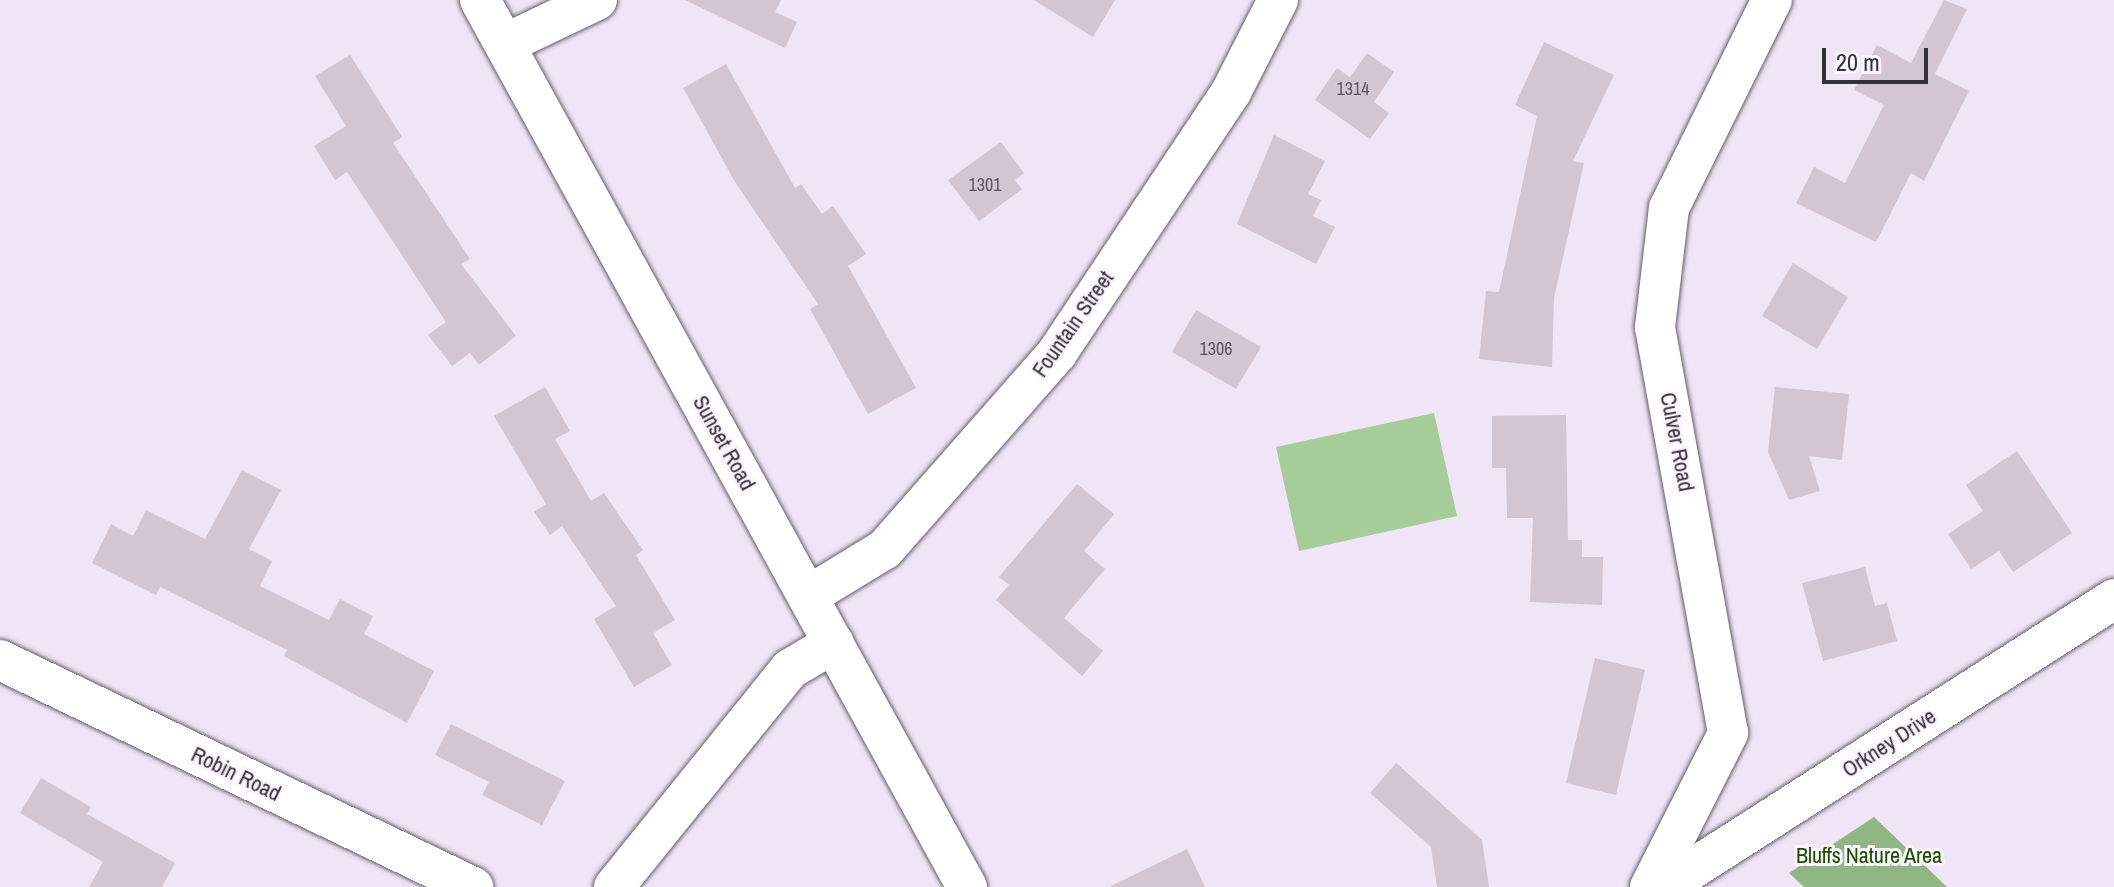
<!DOCTYPE html>
<style>
body{margin:0}
#map{position:relative;width:2114px;height:887px;overflow:hidden;background:#efe5f6;font-family:"Archivo Narrow",sans-serif}
div>[style]{position:absolute}
.green>*{inset:0;background:#a6cd99}
.forest>*{inset:0;background:#90b683}
.building>*{inset:0;background:#d3c5d3}
.roads{filter:drop-shadow(0 0 2px #665d6c) drop-shadow(0 0 2px #665d6c)}
.minor>*{height:40px;margin:-20px;padding:0 20px;transform-origin:20px;border-radius:20px;background:#fff}
span{translate:-50% -50%;white-space:nowrap;text-align:center;line-height:1.15;-webkit-text-stroke:6px #faf4fe;paint-order:stroke}
.number-label{font-size:18px;color:#5c555e}
.number-label span{-webkit-text-stroke-width:0}
.street-label{font-size:22px;color:#343037}
.park-label{font-size:22px;color:#1b4c00}
.scale{position:absolute;left:1822px;top:48px;width:106px;height:36px;box-sizing:border-box;border:4px solid #343037;border-top:0;padding-left:10px;font-size:24px;line-height:28px;white-space:nowrap;color:#343037;-webkit-text-stroke:6px #faf4fe;paint-order:stroke}
</style>
<div id="map">
<div class="green">
<div style="clip-path:polygon(1434px 413px,1457px 516px,1299px 551px,1276px 447px)"></div>
</div>
<div class="forest">
<div style="clip-path:polygon(1874px 817px,1947px 887px,1804px 887px,1789px 873px)"></div>
</div>
<div class="building">
<div style="clip-path:polygon(685px 0,781px 0,775px 12px,797px 22px,785px 48px)"></div>
<div style="clip-path:polygon(1034px 0,1115px 0,1093px 37px)"></div>
<div style="clip-path:polygon(1944px 0,1967px 9px,1935px 74px,1969px 91px,1924px 181px,1911px 173px,1876px 242px,1796px 203px,1814px 167px,1845px 183px,1884px 105px,1854px 90px,1877px 45px,1911px 63px)"></div>
<div style="clip-path:polygon(1544px 42px,1614px 75px,1573px 161px,1584px 163px,1554px 298px,1552px 367px,1479px 359px,1486px 291px,1499px 292px,1537px 116px,1515px 105px)"></div>
<div style="clip-path:polygon(1367px 53px,1394px 72px,1374px 102px,1389px 113px,1370px 139px,1315px 100px,1337px 68px,1350px 77px)"></div>
<div style="clip-path:polygon(350px 55px,402px 137px,393px 143px,470px 259px,461px 264px,516px 336px,479px 365px,470px 353px,452px 366px,428px 335px,446px 322px,347px 172px,335px 180px,314px 146px,346px 126px,315px 76px)"></div>
<div style="clip-path:polygon(726px 64px,795px 188px,801px 184px,822px 214px,833px 206px,866px 254px,848px 266px,916px 388px,868px 414px,810px 309px,818px 304px,735px 182px,683px 88px)"></div>
<div style="clip-path:polygon(1274px 135px,1325px 161px,1308px 194px,1321px 200px,1313px 216px,1335px 227px,1316px 264px,1237px 224px)"></div>
<div style="clip-path:polygon(1001px 142px,1024px 173px,1015px 180px,1022px 189px,979px 221px,948px 180px)"></div>
<div style="clip-path:polygon(1793px 263px,1848px 297px,1817px 349px,1762px 316px)"></div>
<div style="clip-path:polygon(1196px 310px,1261px 347px,1236px 389px,1172px 352px)"></div>
<div style="clip-path:polygon(545px 387px,570px 431px,555px 439px,591px 501px,604px 493px,643px 550px,636px 555px,675px 620px,653px 633px,672px 665px,634px 687px,594px 619px,616px 606px,562px 526px,550px 535px,534px 512px,546px 504px,494px 416px)"></div>
<div style="clip-path:polygon(1775px 387px,1849px 394px,1842px 460px,1809px 456px,1820px 491px,1789px 500px,1768px 452px)"></div>
<div style="clip-path:polygon(1566px 415px,1568px 540px,1582px 540px,1582px 557px,1603px 557px,1602px 605px,1530px 602px,1533px 518px,1507px 518px,1506px 468px,1492px 468px,1492px 416px)"></div>
<div style="clip-path:polygon(2017px 451px,2072px 533px,2013px 572px,1999px 551px,1971px 569px,1948px 534px,1983px 511px,1966px 485px)"></div>
<div style="clip-path:polygon(242px 470px,281px 490px,249px 549px,272px 561px,260px 586px,329px 620px,340px 599px,373px 616px,364px 634px,434px 671px,407px 723px,284px 656px,287px 650px,160px 587px,156px 595px,92px 563px,111px 524px,133px 536px,146px 510px,205px 539px)"></div>
<div style="clip-path:polygon(1077px 484px,1114px 514px,1084px 551px,1105px 569px,1064px 618px,1103px 651px,1082px 676px,996px 600px,1009px 585px,999px 577px)"></div>
<div style="clip-path:polygon(1865px 567px,1875px 606px,1887px 603px,1897px 641px,1823px 661px,1802px 583px)"></div>
<div style="clip-path:polygon(1595px 658px,1645px 670px,1616px 795px,1566px 783px)"></div>
<div style="clip-path:polygon(451px 724px,565px 781px,542px 825px,482px 795px,489px 782px,435px 755px)"></div>
<div style="clip-path:polygon(1396px 763px,1482px 840px,1489px 887px,1437px 887px,1431px 847px,1370px 793px)"></div>
<div style="clip-path:polygon(41px 778px,91px 807px,87px 814px,175px 863px,162px 887px,89px 887px,103px 862px,20px 813px)"></div>
<div style="clip-path:polygon(1187px 849px,1205px 887px,1109px 887px)"></div>
</div>
<div class="roads">
<div class="minor">
<div style="left:480px;top:0;width:1012px;rotate:61.23deg"></div>
<div style="left:505px;top:44px;width:102px;rotate:-25.6deg"></div>
<div style="left:808px;top:596px;width:90px;rotate:-31.4deg"></div>
<div style="left:885px;top:549px;width:261px;rotate:-48.7deg"></div>
<div style="left:1057px;top:353px;width:314px;rotate:-56.3deg"></div>
<div style="left:1231px;top:92px;width:103px;rotate:-62.9deg"></div>
<div style="left:0;top:660px;width:525px;rotate:25.64deg"></div>
<div style="left:614px;top:887px;width:280px;rotate:-51.1deg"></div>
<div style="left:790px;top:669px;width:51px;rotate:-30.6deg"></div>
<div style="left:1650px;top:887px;width:173px;rotate:-63.1deg"></div>
<div style="left:1728px;top:733px;width:413px;rotate:-100.2deg"></div>
<div style="left:1655px;top:327px;width:120px;rotate:-83.3deg"></div>
<div style="left:1669px;top:208px;width:232px;rotate:-63.7deg"></div>
<div style="left:1664px;top:887px;width:534px;rotate:-32.62deg"></div>
</div>
</div>
<div class="number-label">
<span style="left:1353px;top:89px">1314</span>
<span style="left:985px;top:185px">1301</span>
<span style="left:1216px;top:349px">1306</span>
</div>
<div class="street-label">
<span style="left:1073px;top:324px;rotate:-55deg">Fountain Street</span>
<span style="left:1677px;top:442px;rotate:79deg">Culver Road</span>
<span style="left:724px;top:443px;rotate:61deg">Sunset Road</span>
<span style="left:1889px;top:743px;rotate:-33deg">Orkney Drive</span>
<span style="left:236px;top:774px;rotate:26deg">Robin Road</span>
</div>
<div class="park-label">
<span style="left:1869px;top:856px">Bluffs Nature Area</span>
</div>
<div class="scale">20 m</div>
</div>
